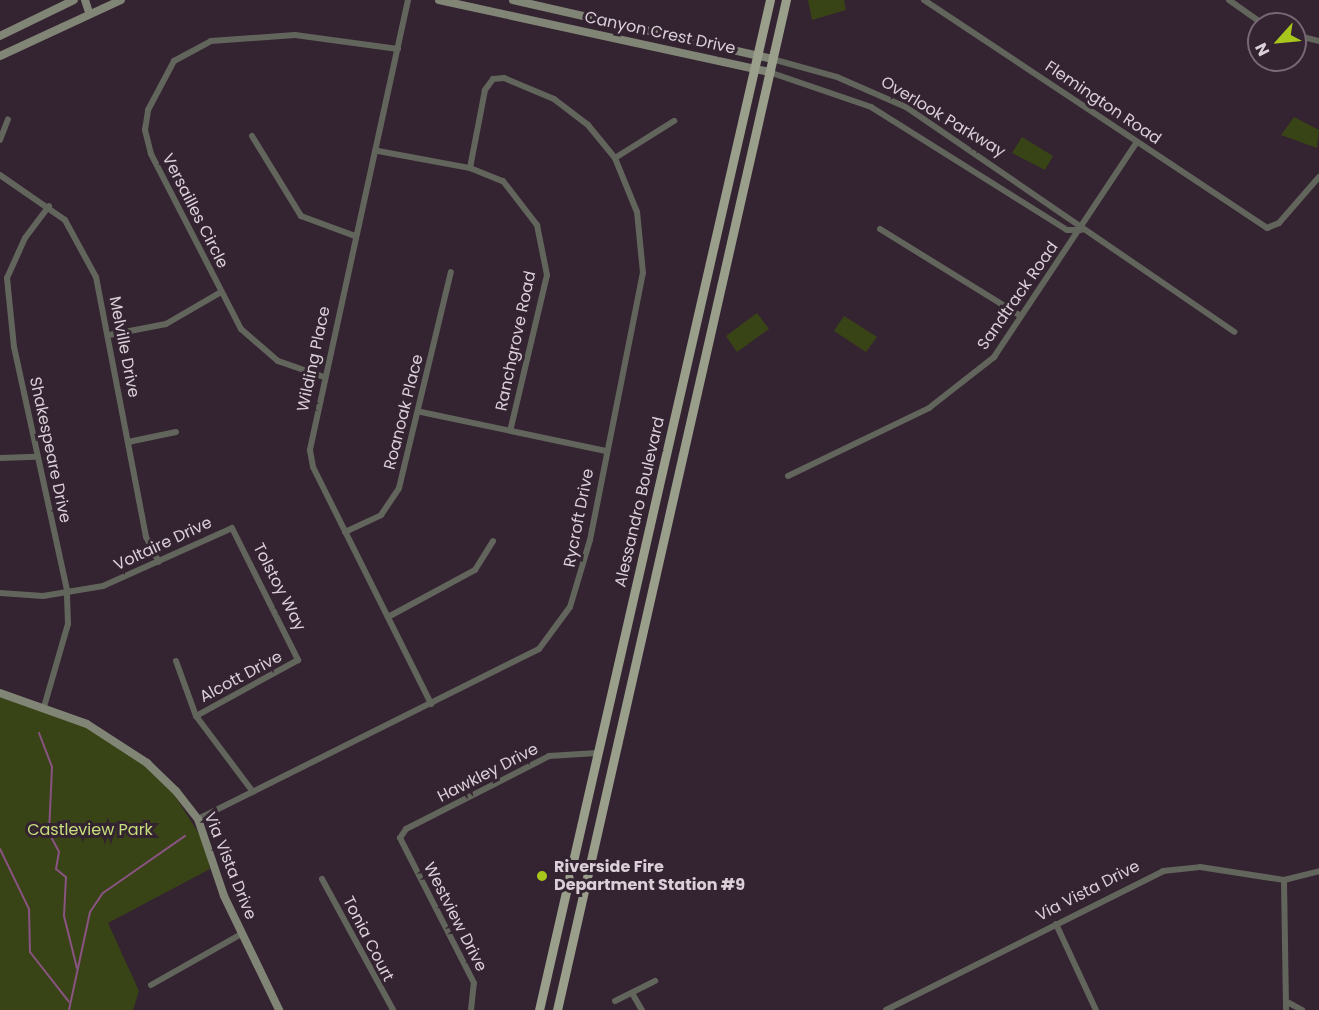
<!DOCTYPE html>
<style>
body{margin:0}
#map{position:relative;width:1319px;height:1010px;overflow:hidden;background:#342331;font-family:Poppins,sans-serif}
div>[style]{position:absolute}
.green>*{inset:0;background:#394416}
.stream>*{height:2px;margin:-1px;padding:0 1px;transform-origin:1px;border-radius:1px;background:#895382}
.street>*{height:6px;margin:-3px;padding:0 3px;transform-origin:3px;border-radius:3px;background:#62655b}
.secondary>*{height:8px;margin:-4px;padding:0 4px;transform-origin:4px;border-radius:4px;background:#818576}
.primary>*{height:9px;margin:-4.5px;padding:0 4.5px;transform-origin:4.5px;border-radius:4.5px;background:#999f8b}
.dots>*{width:16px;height:16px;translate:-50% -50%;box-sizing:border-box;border:3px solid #342331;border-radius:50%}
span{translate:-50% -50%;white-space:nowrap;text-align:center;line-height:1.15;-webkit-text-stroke:6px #342331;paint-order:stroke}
.street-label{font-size:16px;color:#dbd0d9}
.park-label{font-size:16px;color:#c6de7c}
.poi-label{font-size:16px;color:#dbd0d9;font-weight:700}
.left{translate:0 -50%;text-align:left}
.north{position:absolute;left:1247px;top:12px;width:60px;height:60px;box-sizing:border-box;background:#342331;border:2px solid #776874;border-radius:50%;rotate:243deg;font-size:16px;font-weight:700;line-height:24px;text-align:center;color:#dbd0d9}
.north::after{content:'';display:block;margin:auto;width:21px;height:27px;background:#a8c71c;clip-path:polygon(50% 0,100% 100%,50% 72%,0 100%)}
</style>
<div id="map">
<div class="green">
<div style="clip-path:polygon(808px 0,844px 0,846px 10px,812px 20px)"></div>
<div style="clip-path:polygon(1294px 117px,1319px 130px,1317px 148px,1281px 135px)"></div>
<div style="clip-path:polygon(1022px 137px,1053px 156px,1045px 170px,1012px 153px)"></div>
<div style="clip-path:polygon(757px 313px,769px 329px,737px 352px,726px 336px)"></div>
<div style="clip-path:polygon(844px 316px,877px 337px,866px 352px,834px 331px)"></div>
<div style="clip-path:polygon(0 692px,72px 718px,161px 774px,203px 840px,210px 869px,108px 923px,139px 991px,133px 1010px,0 1010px)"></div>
</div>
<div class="stream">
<div style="left:39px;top:733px;width:36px;rotate:69deg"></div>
<div style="left:52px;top:767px;width:66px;rotate:92.6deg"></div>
<div style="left:49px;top:833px;width:21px;rotate:62deg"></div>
<div style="left:59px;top:852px;width:17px;rotate:100deg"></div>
<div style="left:56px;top:869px;width:13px;rotate:39deg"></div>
<div style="left:66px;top:877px;width:39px;rotate:93deg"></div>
<div style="left:64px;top:916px;width:54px;rotate:76deg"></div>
<div style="left:0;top:849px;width:67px;rotate:64.2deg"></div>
<div style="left:29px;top:909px;width:43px;rotate:88.7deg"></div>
<div style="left:30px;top:952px;width:63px;rotate:52deg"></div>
<div style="left:69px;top:1010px;width:100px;rotate:-77.9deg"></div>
<div style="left:90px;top:912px;width:23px;rotate:-56deg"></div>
<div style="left:103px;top:893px;width:100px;rotate:-34.8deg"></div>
</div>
<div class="street">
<div style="left:408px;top:0;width:461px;rotate:102.3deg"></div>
<div style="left:310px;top:450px;width:17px;rotate:80deg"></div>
<div style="left:313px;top:467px;width:265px;rotate:63.5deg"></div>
<div style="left:924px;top:0;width:412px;rotate:33.6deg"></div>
<div style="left:1267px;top:228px;width:13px;rotate:-23deg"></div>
<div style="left:1279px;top:223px;width:61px;rotate:-49deg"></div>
<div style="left:1229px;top:0;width:42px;rotate:35.2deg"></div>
<div style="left:1295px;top:35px;width:25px;rotate:14deg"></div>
<div style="left:772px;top:59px;width:67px;rotate:15.5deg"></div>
<div style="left:837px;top:77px;width:75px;rotate:23.5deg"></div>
<div style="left:906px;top:107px;width:398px;rotate:34.4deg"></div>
<div style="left:769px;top:72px;width:108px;rotate:18.9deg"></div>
<div style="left:871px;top:107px;width:231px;rotate:32.1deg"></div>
<div style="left:1067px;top:230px;width:14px"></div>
<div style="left:252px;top:136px;width:94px;rotate:58.5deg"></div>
<div style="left:301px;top:216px;width:58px;rotate:20.3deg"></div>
<div style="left:0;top:140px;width:22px;rotate:-69deg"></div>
<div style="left:378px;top:151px;width:94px;rotate:10.5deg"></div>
<div style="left:470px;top:168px;width:35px;rotate:22deg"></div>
<div style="left:503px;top:181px;width:56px;rotate:52.3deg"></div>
<div style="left:537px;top:225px;width:51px;rotate:78.7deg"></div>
<div style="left:547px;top:275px;width:160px;rotate:103.3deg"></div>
<div style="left:615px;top:158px;width:70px;rotate:-32.1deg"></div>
<div style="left:0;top:175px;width:79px;rotate:34.7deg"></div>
<div style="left:65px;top:220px;width:65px;rotate:61.5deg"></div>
<div style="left:96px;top:277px;width:265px;rotate:79.1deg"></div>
<div style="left:146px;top:537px;width:28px;rotate:63deg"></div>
<div style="left:880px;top:229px;width:163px;rotate:31.7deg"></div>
<div style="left:109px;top:335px;width:58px;rotate:-10.9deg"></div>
<div style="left:166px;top:324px;width:64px;rotate:-30.2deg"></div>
<div style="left:324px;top:377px;width:49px;rotate:-160.8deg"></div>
<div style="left:278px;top:361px;width:49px;rotate:-139.1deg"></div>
<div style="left:241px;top:329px;width:197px;rotate:-117.2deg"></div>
<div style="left:151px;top:154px;width:25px;rotate:-104deg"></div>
<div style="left:145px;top:130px;width:20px;rotate:-81deg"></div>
<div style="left:148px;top:110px;width:55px;rotate:-62deg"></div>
<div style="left:174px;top:61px;width:42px;rotate:-28.4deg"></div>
<div style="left:211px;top:41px;width:84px;rotate:-4.1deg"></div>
<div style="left:295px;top:35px;width:104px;rotate:7.7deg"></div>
<div style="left:421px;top:412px;width:189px;rotate:11.9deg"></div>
<div style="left:128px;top:442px;width:49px;rotate:-11.8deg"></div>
<div style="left:0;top:458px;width:36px;rotate:-2deg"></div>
<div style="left:788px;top:476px;width:157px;rotate:-25.7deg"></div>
<div style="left:929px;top:408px;width:83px;rotate:-38.1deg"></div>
<div style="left:994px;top:357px;width:258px;rotate:-56.4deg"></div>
<div style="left:345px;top:532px;width:40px;rotate:-25deg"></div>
<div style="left:381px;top:515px;width:32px;rotate:-56deg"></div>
<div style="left:399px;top:488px;width:222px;rotate:-76.5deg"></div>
<div style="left:0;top:593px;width:43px;rotate:4deg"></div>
<div style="left:43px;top:596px;width:61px;rotate:-9.5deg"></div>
<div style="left:103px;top:586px;width:141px;rotate:-24.2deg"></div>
<div style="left:232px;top:528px;width:148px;rotate:63.4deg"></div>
<div style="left:298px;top:660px;width:116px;rotate:151.2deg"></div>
<div style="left:388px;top:617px;width:99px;rotate:-28.4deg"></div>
<div style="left:475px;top:570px;width:34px;rotate:-58deg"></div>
<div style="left:176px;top:661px;width:59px;rotate:70deg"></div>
<div style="left:196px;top:716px;width:95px;rotate:53.1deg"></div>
<div style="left:44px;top:707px;width:86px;rotate:-73.9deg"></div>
<div style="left:68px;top:624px;width:34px;rotate:-92deg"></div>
<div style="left:67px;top:590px;width:249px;rotate:-102.3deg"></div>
<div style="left:14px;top:347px;width:69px;rotate:-95.8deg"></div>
<div style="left:7px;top:278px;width:44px;rotate:-65.8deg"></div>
<div style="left:25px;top:238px;width:40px;rotate:-53deg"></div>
<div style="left:198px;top:819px;width:381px;rotate:-26.5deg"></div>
<div style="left:539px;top:649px;width:52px;rotate:-53.6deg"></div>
<div style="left:570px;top:607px;width:70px;rotate:-73.4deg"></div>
<div style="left:590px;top:540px;width:272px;rotate:-78.8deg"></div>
<div style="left:643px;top:273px;width:61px;rotate:-95.6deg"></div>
<div style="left:637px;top:212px;width:58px;rotate:-112.2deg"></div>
<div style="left:615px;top:158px;width:43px;rotate:-129.3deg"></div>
<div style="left:588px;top:125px;width:43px;rotate:-142.6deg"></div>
<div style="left:554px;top:99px;width:54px;rotate:-157.2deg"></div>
<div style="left:504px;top:78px;width:11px;rotate:175deg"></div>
<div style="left:493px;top:79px;width:14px;rotate:126deg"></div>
<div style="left:485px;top:90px;width:79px;rotate:100.9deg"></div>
<div style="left:322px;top:879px;width:149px;rotate:61.5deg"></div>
<div style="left:1284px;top:880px;width:130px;rotate:89.1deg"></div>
<div style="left:1056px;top:924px;width:95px;rotate:65.1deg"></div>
<div style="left:151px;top:985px;width:103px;rotate:-29.5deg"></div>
<div style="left:632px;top:993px;width:20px;rotate:60deg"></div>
<div style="left:615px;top:1001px;width:45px;rotate:-26.6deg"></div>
<div style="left:1289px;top:1003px;width:15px;rotate:28deg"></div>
<div style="left:471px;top:1010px;width:27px;rotate:-84deg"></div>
<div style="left:474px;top:983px;width:163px;rotate:-117deg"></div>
<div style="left:400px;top:838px;width:11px;rotate:-56deg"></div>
<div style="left:406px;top:829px;width:161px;rotate:-27deg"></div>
<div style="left:549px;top:756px;width:48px;rotate:-3.6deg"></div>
<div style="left:886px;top:1010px;width:310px;rotate:-26.6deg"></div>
<div style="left:1163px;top:871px;width:37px;rotate:-6deg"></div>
<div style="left:1200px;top:867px;width:85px;rotate:8.8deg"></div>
<div style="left:1284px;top:880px;width:36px;rotate:-14deg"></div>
</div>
<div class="secondary">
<div style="left:85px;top:0;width:13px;rotate:72deg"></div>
<div style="left:439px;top:0;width:338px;rotate:12.3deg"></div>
<div style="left:513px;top:0;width:266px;rotate:12.8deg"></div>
<div style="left:0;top:36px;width:82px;rotate:-25.9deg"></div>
<div style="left:0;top:56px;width:133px;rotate:-24.8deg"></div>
<div style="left:0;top:693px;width:92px;rotate:19.6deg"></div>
<div style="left:87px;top:724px;width:72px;rotate:33deg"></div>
<div style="left:147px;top:763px;width:40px;rotate:44deg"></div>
<div style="left:176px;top:791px;width:36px;rotate:52deg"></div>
<div style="left:198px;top:819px;width:81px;rotate:71.3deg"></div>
<div style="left:224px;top:896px;width:127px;rotate:64.2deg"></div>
</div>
<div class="primary">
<div style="left:539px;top:1010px;width:1036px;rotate:-77.12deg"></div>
<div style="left:557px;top:1010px;width:1036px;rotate:-77.23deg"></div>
</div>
<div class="dots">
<div style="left:542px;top:876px;background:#a8c71c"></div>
</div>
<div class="street-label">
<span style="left:660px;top:33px;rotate:12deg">Canyon Crest Drive</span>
<span style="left:1103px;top:103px;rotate:34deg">Flemington Road</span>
<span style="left:943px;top:117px;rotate:31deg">Overlook Parkway</span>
<span style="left:195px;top:211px;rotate:63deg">Versailles Circle</span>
<span style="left:1018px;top:296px;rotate:-55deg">Sandtrack Road</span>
<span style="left:516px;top:341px;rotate:-78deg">Ranchgrove Road</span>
<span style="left:124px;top:347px;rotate:79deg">Melville Drive</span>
<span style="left:314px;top:359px;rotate:-78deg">Wilding Place</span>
<span style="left:404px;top:412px;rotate:-76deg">Roanoak Place</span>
<span style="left:50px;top:450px;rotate:78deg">Shakespeare Drive</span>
<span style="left:640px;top:502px;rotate:-77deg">Alessandro Boulevard</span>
<span style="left:579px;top:518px;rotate:-79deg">Rycroft Drive</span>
<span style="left:163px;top:544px;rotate:-25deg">Voltaire Drive</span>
<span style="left:279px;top:587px;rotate:63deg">Tolstoy Way</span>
<span style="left:241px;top:677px;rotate:-28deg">Alcott Drive</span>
<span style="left:488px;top:773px;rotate:-27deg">Hawkley Drive</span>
<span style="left:230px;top:866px;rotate:68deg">Via Vista Drive</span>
<span style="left:1088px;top:891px;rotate:-27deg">Via Vista Drive</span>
<span style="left:455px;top:917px;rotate:63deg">Westview Drive</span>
<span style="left:368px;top:939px;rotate:63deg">Tonia Court</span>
</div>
<div class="park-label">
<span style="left:90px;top:830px">Castleview Park</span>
</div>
<div class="poi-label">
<span class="left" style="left:554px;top:876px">Riverside Fire<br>Department Station #9</span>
</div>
<div class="north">N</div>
</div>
